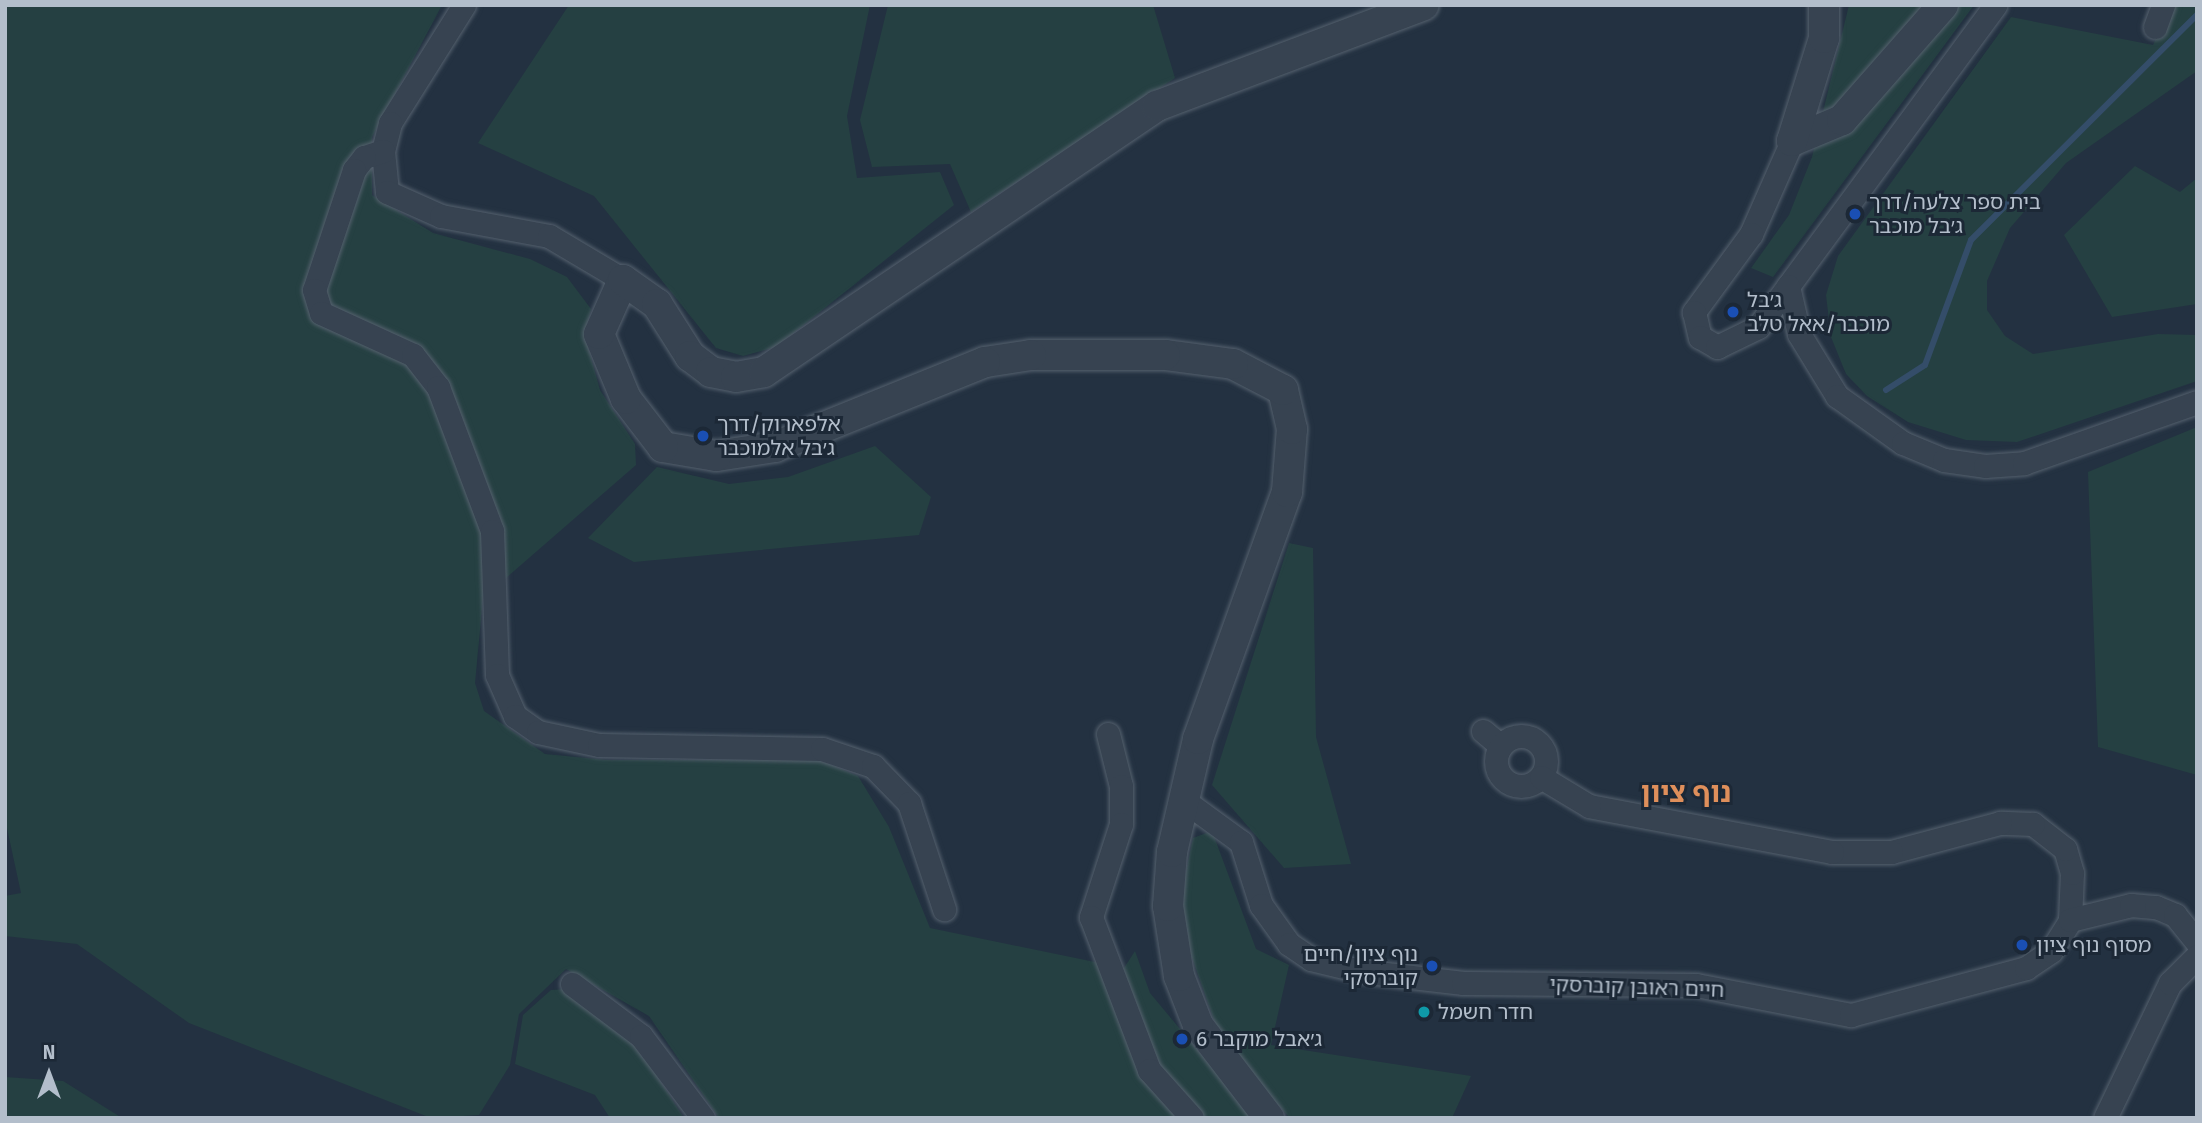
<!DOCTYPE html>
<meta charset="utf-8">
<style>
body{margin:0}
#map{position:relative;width:2202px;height:1123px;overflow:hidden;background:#233141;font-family:"Fira Sans","Noto Sans Hebrew",sans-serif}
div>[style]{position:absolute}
.green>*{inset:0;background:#254042}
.stream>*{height:6px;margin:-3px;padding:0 3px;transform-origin:3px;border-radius:3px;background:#344d69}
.roads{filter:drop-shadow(0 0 2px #55616e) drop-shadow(0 0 2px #55616e)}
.minor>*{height:23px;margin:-11.5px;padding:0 11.5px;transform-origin:11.5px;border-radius:11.5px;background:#374351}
.minor>.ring{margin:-11.5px;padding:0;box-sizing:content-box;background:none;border:23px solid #374351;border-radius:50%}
.tertiary>*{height:30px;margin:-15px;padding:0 15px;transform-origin:15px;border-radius:15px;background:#374351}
.dots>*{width:19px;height:19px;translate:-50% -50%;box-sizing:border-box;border:4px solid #1c2836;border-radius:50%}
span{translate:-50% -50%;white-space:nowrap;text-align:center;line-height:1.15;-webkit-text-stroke:6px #1c2836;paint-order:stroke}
.poi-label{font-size:21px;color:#b3becb}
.left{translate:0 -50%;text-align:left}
.right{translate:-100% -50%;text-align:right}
.street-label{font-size:21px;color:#b3becb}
.district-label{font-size:28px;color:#df8f5b;font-weight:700}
.frame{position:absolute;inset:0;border:7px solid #b3becb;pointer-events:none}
.north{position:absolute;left:14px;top:1039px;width:70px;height:70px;-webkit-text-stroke:5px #1c2836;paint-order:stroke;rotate:0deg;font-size:19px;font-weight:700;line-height:28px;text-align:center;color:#b3becb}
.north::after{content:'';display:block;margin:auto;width:24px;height:32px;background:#b3becb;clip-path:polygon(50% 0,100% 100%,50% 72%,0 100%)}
</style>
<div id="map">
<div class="green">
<div style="clip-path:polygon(5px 5px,442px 5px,372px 137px,372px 195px,433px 233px,530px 259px,567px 277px,591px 309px,585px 336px,600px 390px,635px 444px,636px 465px,483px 598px,475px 683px,484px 711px,545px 754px,607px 760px,819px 760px,858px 776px,889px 827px,930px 928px,1124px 968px,1135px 951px,1150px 993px,1254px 1118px,719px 1118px,649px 1016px,566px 969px,519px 1014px,510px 1065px,479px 1115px,431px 1118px,189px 1023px,77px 944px,5px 936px,5px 896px,21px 893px,5px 819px)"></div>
<div style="clip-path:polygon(569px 5px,870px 5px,847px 116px,857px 178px,940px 172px,954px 205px,776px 347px,743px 356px,716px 348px,594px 196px,478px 143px)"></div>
<div style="clip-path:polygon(888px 5px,1153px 5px,1175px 78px,971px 212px,950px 164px,872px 167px,860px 120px)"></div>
<div style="clip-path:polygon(1849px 5px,1974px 5px,1773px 277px,1751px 268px,1789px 215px,1812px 157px)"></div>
<div style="clip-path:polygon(2171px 5px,2197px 5px,2197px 71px,2066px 163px,2010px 228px,1987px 281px,1987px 310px,2005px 336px,2033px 354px,2158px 334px,2197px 335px,2197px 381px,2017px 442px,1966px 440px,1908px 422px,1867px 396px,1846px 374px,1831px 337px,1826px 295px,1838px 256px,2011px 17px,2153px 45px)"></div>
<div style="clip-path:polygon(2135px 166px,2180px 192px,2197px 178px,2197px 304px,2112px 317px,2064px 235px)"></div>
<div style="clip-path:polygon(2197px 427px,2197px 775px,2098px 747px,2088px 472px)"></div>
<div style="clip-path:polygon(875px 446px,931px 497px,919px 535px,634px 562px,588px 538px,657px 467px,729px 484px,788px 477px)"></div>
<div style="clip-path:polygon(1289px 543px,1313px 548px,1316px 737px,1351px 864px,1284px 868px,1212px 785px)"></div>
<div style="clip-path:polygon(1212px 831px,1256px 949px,1289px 965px,1271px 1045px,1471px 1076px,1452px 1118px,1290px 1118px,1222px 1043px,1177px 915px,1193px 838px)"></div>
<div style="clip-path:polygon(568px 989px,640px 1050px,684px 1118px,610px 1118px,595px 1095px,515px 1064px,523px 1015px,551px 990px)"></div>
<div style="clip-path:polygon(5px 1077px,63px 1081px,122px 1118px,5px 1118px)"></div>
</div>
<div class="stream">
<div style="left:1886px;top:390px;width:46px;rotate:-32.7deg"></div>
<div style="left:1925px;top:365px;width:133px;rotate:-69.8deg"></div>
<div style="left:1971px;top:240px;width:319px;rotate:-44.9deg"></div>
</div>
<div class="roads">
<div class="minor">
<div style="left:464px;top:5px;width:139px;rotate:122.1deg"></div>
<div style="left:390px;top:123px;width:29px;rotate:104deg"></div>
<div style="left:383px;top:151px;width:41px;rotate:84.4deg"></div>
<div style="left:387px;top:192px;width:59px;rotate:24deg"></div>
<div style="left:441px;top:216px;width:110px;rotate:10.5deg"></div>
<div style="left:549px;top:236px;width:86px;rotate:30.7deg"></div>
<div style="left:2155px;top:27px;width:23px;rotate:-70deg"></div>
<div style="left:1792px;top:141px;width:102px;rotate:113.8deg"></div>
<div style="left:1751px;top:234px;width:97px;rotate:126.2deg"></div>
<div style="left:1694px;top:312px;width:26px;rotate:77deg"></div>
<div style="left:1700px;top:337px;width:20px;rotate:30deg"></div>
<div style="left:1717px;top:347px;width:46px;rotate:-26deg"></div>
<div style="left:1758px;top:327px;width:400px;rotate:-53.6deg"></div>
<div style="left:383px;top:151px;width:20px;rotate:162deg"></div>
<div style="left:364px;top:157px;width:16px;rotate:128deg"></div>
<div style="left:354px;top:170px;width:126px;rotate:108.4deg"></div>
<div style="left:314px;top:290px;width:24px;rotate:73deg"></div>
<div style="left:321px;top:313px;width:101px;rotate:24.5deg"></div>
<div style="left:413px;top:355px;width:41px;rotate:52deg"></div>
<div style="left:438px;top:387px;width:154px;rotate:69.4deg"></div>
<div style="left:492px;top:531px;width:144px;rotate:88deg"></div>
<div style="left:497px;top:675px;width:45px;rotate:66.3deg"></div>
<div style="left:515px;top:716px;width:28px;rotate:35deg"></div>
<div style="left:538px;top:732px;width:62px;rotate:12deg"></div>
<div style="left:599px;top:745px;width:223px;rotate:1deg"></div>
<div style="left:822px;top:749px;width:54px;rotate:18.4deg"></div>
<div style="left:873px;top:766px;width:52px;rotate:45.8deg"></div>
<div style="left:909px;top:803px;width:112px;rotate:71.7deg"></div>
<div style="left:1788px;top:286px;width:49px;rotate:77.1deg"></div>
<div style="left:1799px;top:334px;width:73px;rotate:58.5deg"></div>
<div style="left:1837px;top:396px;width:81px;rotate:35.5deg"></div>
<div style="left:1903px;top:443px;width:44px;rotate:22.5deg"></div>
<div style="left:1944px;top:460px;width:41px;rotate:8.3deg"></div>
<div style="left:1985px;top:466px;width:39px;rotate:-4deg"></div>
<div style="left:2024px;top:463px;width:183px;rotate:-19.4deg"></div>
<div style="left:1483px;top:731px;width:23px;rotate:40deg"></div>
<div style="left:1108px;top:734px;width:54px;rotate:76deg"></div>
<div style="left:1121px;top:786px;width:38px;rotate:90deg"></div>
<div style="left:1121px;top:824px;width:98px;rotate:107.9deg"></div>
<div style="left:1091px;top:917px;width:164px;rotate:69.2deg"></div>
<div style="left:1149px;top:1070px;width:64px;rotate:48.1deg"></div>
<div class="ring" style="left:1496px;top:736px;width:27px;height:27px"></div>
<div style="left:1182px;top:799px;width:73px;rotate:36.1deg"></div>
<div style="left:1241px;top:842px;width:66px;rotate:72.4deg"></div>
<div style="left:1261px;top:905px;width:48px;rotate:54.3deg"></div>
<div style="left:1289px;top:944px;width:27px;rotate:34deg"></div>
<div style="left:1311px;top:959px;width:50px;rotate:13.8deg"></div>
<div style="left:1360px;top:971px;width:104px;rotate:6.6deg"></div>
<div style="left:1463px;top:983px;width:233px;rotate:0.5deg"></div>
<div style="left:1696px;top:985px;width:158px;rotate:11deg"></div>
<div style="left:1851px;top:1015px;width:181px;rotate:-15deg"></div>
<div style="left:2026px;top:968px;width:30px;rotate:-34deg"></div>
<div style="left:2051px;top:951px;width:36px;rotate:-58deg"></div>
<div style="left:2070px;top:920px;width:47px;rotate:-87.6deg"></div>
<div style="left:2072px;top:873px;width:25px;rotate:-106deg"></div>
<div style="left:2065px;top:849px;width:41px;rotate:-142deg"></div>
<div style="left:2033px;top:824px;width:33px;rotate:-178deg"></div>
<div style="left:2000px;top:823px;width:113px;rotate:165.1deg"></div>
<div style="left:1891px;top:852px;width:59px;rotate:180deg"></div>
<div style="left:1832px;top:852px;width:247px;rotate:-169.3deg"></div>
<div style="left:1589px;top:806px;width:56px;rotate:-148.9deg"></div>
<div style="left:2070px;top:920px;width:63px;rotate:-13.8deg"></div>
<div style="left:2131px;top:905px;width:25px;rotate:5deg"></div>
<div style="left:2156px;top:907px;width:21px;rotate:23deg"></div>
<div style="left:2175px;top:915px;width:35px;rotate:51deg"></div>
<div style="left:572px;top:984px;width:86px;rotate:37deg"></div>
<div style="left:641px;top:1036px;width:103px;rotate:52.9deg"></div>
<div style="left:2105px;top:1118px;width:150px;rotate:-64.3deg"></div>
<div style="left:2170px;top:983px;width:38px;rotate:-45deg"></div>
</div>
<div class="tertiary">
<div style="left:1792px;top:141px;width:54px;rotate:-22.8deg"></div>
<div style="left:1842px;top:120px;width:153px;rotate:-48.7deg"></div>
<div style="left:1792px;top:141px;width:108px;rotate:-72.7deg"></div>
<div style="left:1824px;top:38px;width:33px;rotate:-90deg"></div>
<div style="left:1269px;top:1118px;width:117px;rotate:-127.4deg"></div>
<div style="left:1198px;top:1025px;width:53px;rotate:-111.2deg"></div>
<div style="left:1179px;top:976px;width:71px;rotate:-98.9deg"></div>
<div style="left:1168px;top:906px;width:54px;rotate:-85.8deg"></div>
<div style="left:1172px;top:852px;width:116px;rotate:-77deg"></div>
<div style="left:1198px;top:739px;width:263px;rotate:-70.2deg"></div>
<div style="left:1287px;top:492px;width:63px;rotate:-85.5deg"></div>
<div style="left:1292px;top:429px;width:40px;rotate:-103deg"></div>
<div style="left:1283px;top:390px;width:56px;rotate:-152.5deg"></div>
<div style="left:1233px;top:364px;width:69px;rotate:-172.5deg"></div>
<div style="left:1165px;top:355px;width:134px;rotate:180deg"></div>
<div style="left:1031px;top:355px;width:47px;rotate:171.3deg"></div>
<div style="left:985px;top:362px;width:227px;rotate:158deg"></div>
<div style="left:775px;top:447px;width:60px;rotate:171.3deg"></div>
<div style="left:716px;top:456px;width:54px;rotate:-170.4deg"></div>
<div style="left:663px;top:447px;width:61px;rotate:-127.6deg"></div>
<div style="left:626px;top:399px;width:70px;rotate:-112.6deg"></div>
<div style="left:599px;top:334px;width:59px;rotate:-66deg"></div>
<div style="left:623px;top:280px;width:42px;rotate:35.2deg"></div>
<div style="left:657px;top:304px;width:62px;rotate:57.6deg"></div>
<div style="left:690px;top:356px;width:26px;rotate:37deg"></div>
<div style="left:711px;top:372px;width:25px;rotate:11deg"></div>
<div style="left:736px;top:377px;width:28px;rotate:-10deg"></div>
<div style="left:764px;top:372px;width:475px;rotate:-34.1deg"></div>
<div style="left:1157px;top:106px;width:285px;rotate:-20.7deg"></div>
</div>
</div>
<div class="dots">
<div style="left:1855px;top:214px;background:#1a4fb4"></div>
<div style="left:1733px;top:312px;background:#1a4fb4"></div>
<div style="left:703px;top:436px;background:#1a4fb4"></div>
<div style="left:2022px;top:945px;background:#1a4fb4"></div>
<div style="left:1432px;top:966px;background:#1a4fb4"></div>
<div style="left:1424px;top:1012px;background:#0f9aa8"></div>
<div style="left:1182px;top:1039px;background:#1a4fb4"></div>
</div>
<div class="poi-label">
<span class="left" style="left:1869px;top:214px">בית ספר צלעה/דרך<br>ג׳בל מוכבר</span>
<span class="left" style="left:1747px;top:312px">ג׳בל<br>מוכבר/אאל טלב</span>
<span class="left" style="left:717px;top:436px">אלפארוק/דרך<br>ג׳בל אלמוכבר</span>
<span class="left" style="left:2036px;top:945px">מסוף נוף ציון</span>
<span class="right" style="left:1418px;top:966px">נוף ציון/חיים<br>קוברסקי</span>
<span class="left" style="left:1438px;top:1012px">חדר חשמל</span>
<span class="left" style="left:1196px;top:1039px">ג׳אבל מוקבר 6</span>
</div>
<div class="street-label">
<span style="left:1637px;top:987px;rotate:2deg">חיים ראובן קוברסקי</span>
</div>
<div class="district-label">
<span style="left:1686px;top:793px">נוף ציון</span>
</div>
<div class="frame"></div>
<div class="north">N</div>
</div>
